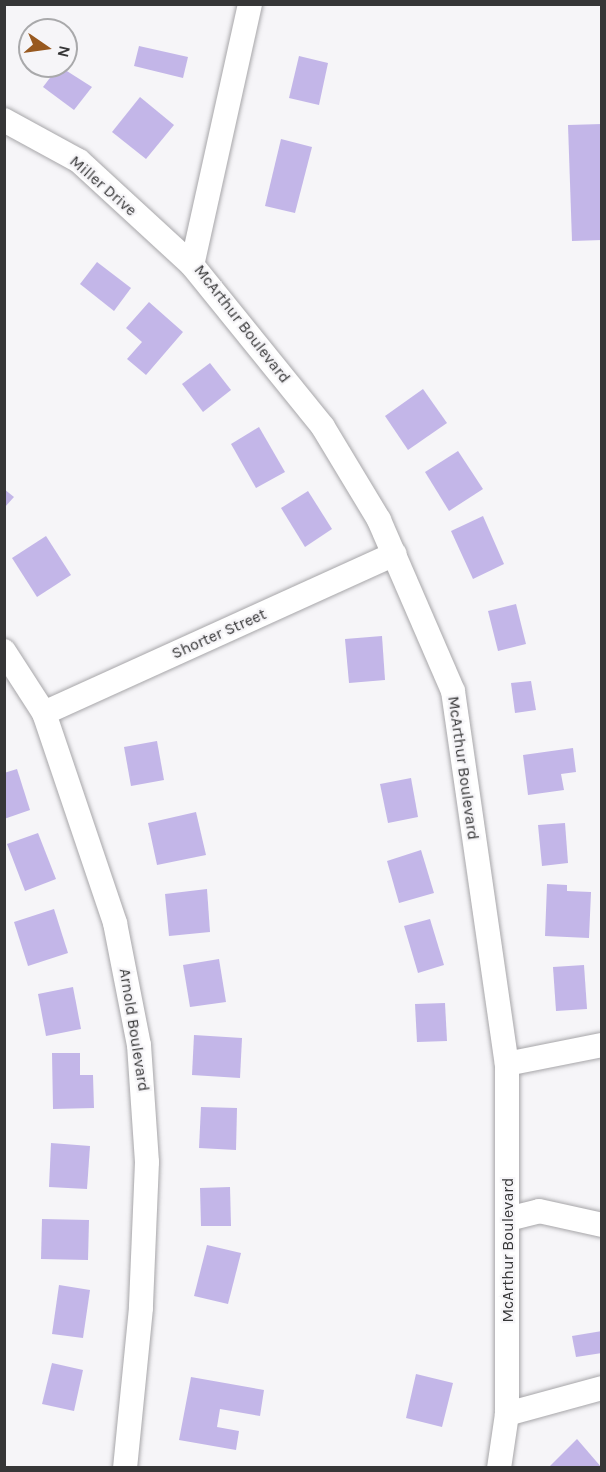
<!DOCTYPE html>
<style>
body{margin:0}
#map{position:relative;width:606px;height:1472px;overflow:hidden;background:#f6f5f8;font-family:Karla,sans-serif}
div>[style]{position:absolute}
.building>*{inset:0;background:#c3b6e8}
.roads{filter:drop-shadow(0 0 2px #a7a6a9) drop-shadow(0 0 2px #a7a6a9)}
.minor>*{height:24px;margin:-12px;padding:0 12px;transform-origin:12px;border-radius:12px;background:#fff}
span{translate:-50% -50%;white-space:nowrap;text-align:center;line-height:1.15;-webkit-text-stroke:4.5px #f6f5f8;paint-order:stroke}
.street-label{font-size:16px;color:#363637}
.frame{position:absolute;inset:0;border:6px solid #363637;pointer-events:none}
.north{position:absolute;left:18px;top:18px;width:60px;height:60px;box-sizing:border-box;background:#f6f5f8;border:2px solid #a9a9ab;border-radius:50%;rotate:103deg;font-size:16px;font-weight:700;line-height:24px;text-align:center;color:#363637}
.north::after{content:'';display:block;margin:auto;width:21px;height:27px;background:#985920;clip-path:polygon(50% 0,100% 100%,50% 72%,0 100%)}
</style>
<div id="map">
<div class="building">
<div style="clip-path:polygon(139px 46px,188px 57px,183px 78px,134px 66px)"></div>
<div style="clip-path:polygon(299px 56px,328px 63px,319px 105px,289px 98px)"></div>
<div style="clip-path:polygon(59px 66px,92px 87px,74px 110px,43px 87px)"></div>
<div style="clip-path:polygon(140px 97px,174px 125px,146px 159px,112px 132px)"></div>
<div style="clip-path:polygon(602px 124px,602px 240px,572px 241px,568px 125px)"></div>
<div style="clip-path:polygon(281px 139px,312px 147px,295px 213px,265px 206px)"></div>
<div style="clip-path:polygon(97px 262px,131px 288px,114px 311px,80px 284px)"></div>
<div style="clip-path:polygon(149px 302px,183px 332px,146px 375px,127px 359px,142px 342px,126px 328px)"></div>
<div style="clip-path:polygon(210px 363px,231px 390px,203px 412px,182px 384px)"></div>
<div style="clip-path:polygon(423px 389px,447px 423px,408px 450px,385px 416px)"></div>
<div style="clip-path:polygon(259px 427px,285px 472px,256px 488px,231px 444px)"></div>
<div style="clip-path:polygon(458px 451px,483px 489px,449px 511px,425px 472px)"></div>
<div style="clip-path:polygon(4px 489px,14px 497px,4px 508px)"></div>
<div style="clip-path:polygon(308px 491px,332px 529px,305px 547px,281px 508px)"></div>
<div style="clip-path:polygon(483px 516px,504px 564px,473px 579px,451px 531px)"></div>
<div style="clip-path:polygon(46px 536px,71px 575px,37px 597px,12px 558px)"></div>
<div style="clip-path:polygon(516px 604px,526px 644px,498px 651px,488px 611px)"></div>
<div style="clip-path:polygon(382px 636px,385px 680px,349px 683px,345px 639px)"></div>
<div style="clip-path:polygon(531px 681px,536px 710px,515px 713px,511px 683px)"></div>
<div style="clip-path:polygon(157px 741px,164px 780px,131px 786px,124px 747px)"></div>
<div style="clip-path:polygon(573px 748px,576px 772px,561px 774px,564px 790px,528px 795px,523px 755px)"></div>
<div style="clip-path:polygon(17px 769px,30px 810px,4px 819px,4px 773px)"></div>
<div style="clip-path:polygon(411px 778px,418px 817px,388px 823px,380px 784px)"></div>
<div style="clip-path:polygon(196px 812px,206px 855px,157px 865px,148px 823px)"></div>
<div style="clip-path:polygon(565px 823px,568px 863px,542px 866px,538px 825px)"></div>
<div style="clip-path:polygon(38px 833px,56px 879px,25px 891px,7px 844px)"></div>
<div style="clip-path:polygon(421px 850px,434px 893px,399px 903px,387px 861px)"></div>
<div style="clip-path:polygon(547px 884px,567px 885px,567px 891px,591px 892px,589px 938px,545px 936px)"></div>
<div style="clip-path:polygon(207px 889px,210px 932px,169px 936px,165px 894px)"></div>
<div style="clip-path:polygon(54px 909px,68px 953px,28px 966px,14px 922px)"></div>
<div style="clip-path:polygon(430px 919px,444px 965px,418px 973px,404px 926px)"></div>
<div style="clip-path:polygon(219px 959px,226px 1002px,190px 1007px,183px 965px)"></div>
<div style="clip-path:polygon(584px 965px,587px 1009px,556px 1011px,553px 967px)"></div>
<div style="clip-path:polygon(73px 987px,81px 1029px,46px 1036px,38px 994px)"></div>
<div style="clip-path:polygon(445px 1003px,447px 1041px,417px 1042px,415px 1004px)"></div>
<div style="clip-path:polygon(194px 1035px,242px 1038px,240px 1078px,192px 1075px)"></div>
<div style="clip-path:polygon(52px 1053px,80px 1053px,80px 1075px,93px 1075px,94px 1108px,53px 1109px)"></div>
<div style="clip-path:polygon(201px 1107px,237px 1108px,236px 1150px,199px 1148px)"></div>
<div style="clip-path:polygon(51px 1143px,90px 1146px,87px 1189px,49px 1187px)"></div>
<div style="clip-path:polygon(230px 1187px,231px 1226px,201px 1226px,200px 1188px)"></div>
<div style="clip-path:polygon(42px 1219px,89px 1220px,88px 1260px,41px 1259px)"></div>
<div style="clip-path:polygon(207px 1245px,241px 1253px,228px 1304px,194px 1296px)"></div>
<div style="clip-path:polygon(59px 1285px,90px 1290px,83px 1338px,52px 1334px)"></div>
<div style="clip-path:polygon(602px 1331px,602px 1353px,576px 1357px,572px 1336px)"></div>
<div style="clip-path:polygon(52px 1363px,83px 1370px,74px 1411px,42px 1404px)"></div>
<div style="clip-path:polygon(416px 1374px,453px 1383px,442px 1427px,406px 1418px)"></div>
<div style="clip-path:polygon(191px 1377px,264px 1390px,260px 1416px,220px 1409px,217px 1427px,239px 1431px,236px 1450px,179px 1440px)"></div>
<div style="clip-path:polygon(577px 1439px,602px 1468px,548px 1468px)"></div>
</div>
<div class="roads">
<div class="minor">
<div style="left:250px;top:4px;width:267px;rotate:102.5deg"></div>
<div style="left:192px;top:265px;width:208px;rotate:51deg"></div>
<div style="left:323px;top:427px;width:109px;rotate:58.9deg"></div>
<div style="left:379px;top:520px;width:186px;rotate:66.6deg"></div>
<div style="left:453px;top:691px;width:377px;rotate:81.8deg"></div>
<div style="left:507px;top:1064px;width:350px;rotate:90deg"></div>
<div style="left:507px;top:1414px;width:55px;rotate:98.4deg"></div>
<div style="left:4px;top:120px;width:85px;rotate:28.7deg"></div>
<div style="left:79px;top:161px;width:154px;rotate:42.6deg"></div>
<div style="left:4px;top:651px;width:74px;rotate:57.2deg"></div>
<div style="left:44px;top:713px;width:222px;rotate:71.3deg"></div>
<div style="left:115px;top:923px;width:124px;rotate:78.9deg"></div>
<div style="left:139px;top:1045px;width:117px;rotate:86.1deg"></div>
<div style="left:147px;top:1162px;width:146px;rotate:92.4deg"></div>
<div style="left:141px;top:1308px;width:161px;rotate:95.7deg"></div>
<div style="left:44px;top:713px;width:385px;rotate:-24.4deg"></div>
<div style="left:507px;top:1064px;width:97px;rotate:-11.3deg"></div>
<div style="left:508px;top:1219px;width:32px;rotate:-14deg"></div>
<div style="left:539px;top:1211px;width:65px;rotate:12.5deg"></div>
<div style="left:507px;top:1414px;width:98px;rotate:-15.3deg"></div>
</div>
</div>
<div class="street-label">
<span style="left:103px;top:186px;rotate:41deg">Miller Drive</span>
<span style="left:242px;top:324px;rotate:52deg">McArthur Boulevard</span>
<span style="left:219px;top:634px;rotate:-24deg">Shorter Street</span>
<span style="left:463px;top:768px;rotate:82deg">McArthur Boulevard</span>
<span style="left:134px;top:1030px;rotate:81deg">Arnold Boulevard</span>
<span style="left:508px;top:1250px;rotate:-90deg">McArthur Boulevard</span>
</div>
<div class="frame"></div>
<div class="north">N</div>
</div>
